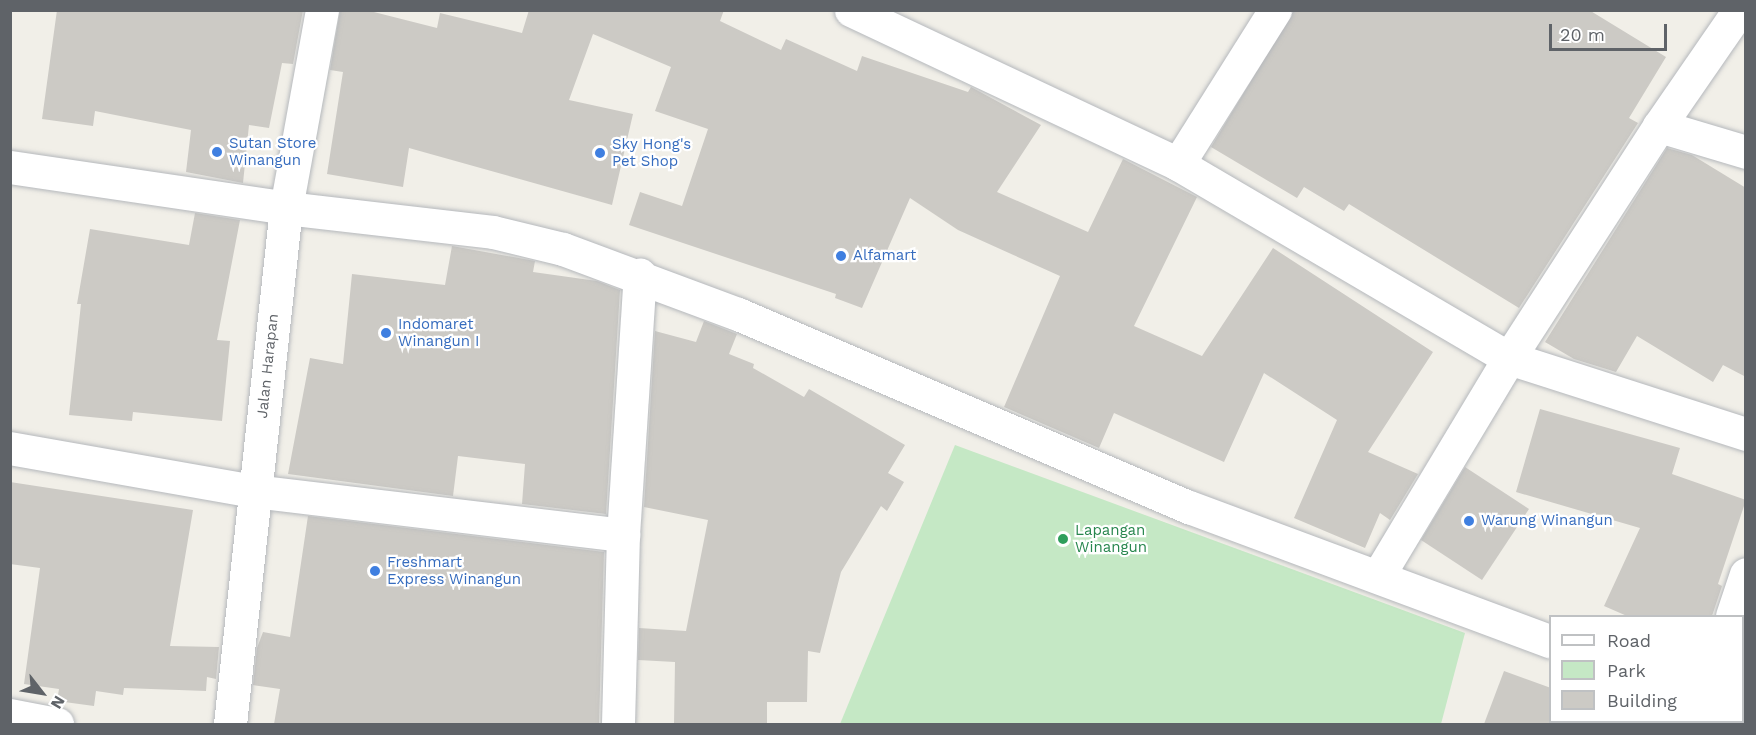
<!DOCTYPE html>
<style>
body{margin:0}
#map{position:relative;width:1756px;height:735px;overflow:hidden;background:#f1efe8;font-family:"Work Sans",sans-serif}
div>[style]{position:absolute}
.green>*{inset:0;background:#c5e8c5}
.building>*{inset:0;background:#cccac5}
.roads{filter:drop-shadow(0 0 2px #b5b8bc) drop-shadow(0 0 2px #b5b8bc)}
.minor>*{height:33px;margin:-16.5px;padding:0 16.5px;transform-origin:16.5px;border-radius:16.5px;background:#fff}
.dots>*{width:16px;height:16px;translate:-50% -50%;box-sizing:border-box;border:3px solid #fff;border-radius:50%}
span{translate:-50% -50%;white-space:nowrap;text-align:center;line-height:1.15;-webkit-text-stroke:4.5px #fff;paint-order:stroke}
.shop-label{font-size:15px;color:#366cbe}
.left{translate:0 -50%;text-align:left}
.street-label{font-size:15px;color:#5f6368}
.leisure-label{font-size:15px;color:#27864d}
.frame{position:absolute;inset:0;border:12px solid #5f6368;pointer-events:none}
.legend{position:absolute;left:1549px;top:615px;width:195px;height:108px;box-sizing:border-box;background:#fff;border:2px solid #bfc1c3;margin:0;padding:8px 10px;list-style:none;font-size:18px;color:#5f6368}
.legend li{display:flex;align-items:center;gap:12px;height:30px}
.legend b{width:30px;border:2px solid #bfc1c3}
.north{position:absolute;left:12px;top:663px;width:60px;height:60px;-webkit-text-stroke:4px #fff;paint-order:stroke;rotate:121deg;font-size:16px;font-weight:700;line-height:24px;text-align:center;color:#5f6368}
.north::after{content:'';display:block;margin:auto;width:21px;height:27px;background:#5f6368;clip-path:polygon(50% 0,100% 100%,50% 72%,0 100%)}
.scale{position:absolute;left:1549px;top:24px;width:118px;height:27px;box-sizing:border-box;border:3px solid #5f6368;border-top:0;padding-left:8px;font-size:18px;line-height:21px;white-space:nowrap;color:#5f6368;-webkit-text-stroke:4px #fff;paint-order:stroke}
</style>
<div id="map">
<div class="green">
<div style="clip-path:polygon(955px 445px,1465px 633px,1441px 724px,840px 724px)"></div>
</div>
<div class="building">
<div style="clip-path:polygon(57px 10px,303px 10px,293px 64px,282px 63px,269px 128px,249px 125px,243px 183px,186px 172px,191px 130px,95px 111px,93px 126px,42px 119px)"></div>
<div style="clip-path:polygon(340px 10px,366px 10px,437px 28px,440px 13px,522px 33px,529px 10px,724px 10px,720px 21px,781px 50px,786px 39px,857px 71px,862px 56px,968px 92px,971px 87px,1041px 125px,997px 192px,1088px 232px,1123px 159px,1197px 197px,1134px 326px,1202px 356px,1273px 248px,1433px 352px,1368px 452px,1418px 474px,1390px 520px,1380px 513px,1365px 548px,1294px 518px,1337px 420px,1264px 373px,1224px 462px,1114px 413px,1099px 448px,1004px 407px,1060px 276px,958px 230px,910px 198px,862px 308px,835px 298px,836px 294px,629px 225px,640px 192px,682px 206px,708px 129px,655px 111px,671px 67px,593px 34px,569px 100px,633px 114px,612px 205px,409px 148px,403px 187px,327px 174px,343px 72px,330px 70px)"></div>
<div style="clip-path:polygon(1294px 10px,1589px 10px,1666px 57px,1629px 118px,1638px 123px,1519px 308px,1349px 204px,1344px 211px,1304px 187px,1297px 198px,1211px 147px)"></div>
<div style="clip-path:polygon(1667px 148px,1692px 155px,1746px 188px,1746px 377px,1723px 365px,1713px 382px,1637px 336px,1616px 372px,1574px 359px,1545px 342px)"></div>
<div style="clip-path:polygon(195px 213px,240px 220px,217px 340px,230px 341px,222px 421px,133px 412px,132px 421px,69px 415px,81px 304px,77px 304px,90px 229px,189px 245px)"></div>
<div style="clip-path:polygon(452px 246px,535px 261px,533px 272px,597px 281px,620px 290px,606px 514px,522px 504px,525px 464px,458px 456px,453px 496px,288px 474px,310px 358px,343px 364px,352px 274px,445px 285px)"></div>
<div style="clip-path:polygon(704px 321px,737px 334px,729px 354px,754px 364px,753px 368px,804px 397px,809px 389px,905px 445px,888px 473px,904px 482px,887px 511px,881px 506px,841px 572px,820px 653px,808px 651px,807px 702px,767px 702px,767px 724px,674px 724px,675px 662px,638px 660px,639px 628px,686px 631px,708px 520px,644px 507px,655px 331px,696px 342px)"></div>
<div style="clip-path:polygon(1540px 409px,1680px 448px,1672px 474px,1746px 500px,1718px 584px,1722px 586px,1712px 616px,1627px 616px,1604px 606px,1640px 528px,1516px 492px)"></div>
<div style="clip-path:polygon(1465px 467px,1529px 509px,1482px 580px,1421px 540px)"></div>
<div style="clip-path:polygon(10px 482px,193px 510px,170px 646px,219px 647px,216px 679px,207px 677px,206px 691px,124px 688px,123px 695px,96px 691px,94px 706px,57px 701px,59px 689px,24px 684px,40px 568px,10px 564px)"></div>
<div style="clip-path:polygon(308px 516px,604px 552px,599px 724px,274px 724px,280px 689px,253px 685px,257px 648px,263px 632px,290px 637px)"></div>
<div style="clip-path:polygon(1504px 671px,1551px 688px,1551px 724px,1484px 724px)"></div>
</div>
<div class="roads">
<div class="minor">
<div style="left:851px;top:10px;width:361px;rotate:25.2deg"></div>
<div style="left:1178px;top:164px;width:384px;rotate:30.4deg"></div>
<div style="left:1509px;top:358px;width:249px;rotate:17.8deg"></div>
<div style="left:1659px;top:126px;width:91px;rotate:16.6deg"></div>
<div style="left:1178px;top:164px;width:182px;rotate:-57.8deg"></div>
<div style="left:10px;top:167px;width:279px;rotate:8.4deg"></div>
<div style="left:286px;top:208px;width:208px;rotate:6.6deg"></div>
<div style="left:493px;top:232px;width:72px;rotate:13.7deg"></div>
<div style="left:563px;top:249px;width:187px;rotate:20.4deg"></div>
<div style="left:738px;top:314px;width:491px;rotate:23.2deg"></div>
<div style="left:1189px;top:507px;width:385px;rotate:20.4deg"></div>
<div style="left:10px;top:448px;width:248px;rotate:10deg"></div>
<div style="left:254px;top:491px;width:372px;rotate:6.8deg"></div>
<div style="left:1378px;top:576px;width:254px;rotate:-59deg"></div>
<div style="left:1509px;top:358px;width:276px;rotate:-57.1deg"></div>
<div style="left:1659px;top:126px;width:141px;rotate:-55.4deg"></div>
<div style="left:1732px;top:616px;width:44px;rotate:-71.6deg"></div>
<div style="left:1742px;top:714px;width:4px;rotate:14deg"></div>
<div style="left:10px;top:715px;width:48px;rotate:10.8deg"></div>
<div style="left:230px;top:724px;width:519px;rotate:-83.81deg"></div>
<div style="left:286px;top:208px;width:201px;rotate:-79.7deg"></div>
<div style="left:618px;top:724px;width:189px;rotate:-88.5deg"></div>
<div style="left:623px;top:535px;width:261px;rotate:-86.3deg"></div>
<div style="left:1641px;top:724px;width:3px;rotate:-45deg"></div>
</div>
</div>
<div class="dots">
<div style="left:217px;top:152px;background:#3f7fe0"></div>
<div style="left:600px;top:153px;background:#3f7fe0"></div>
<div style="left:841px;top:256px;background:#3f7fe0"></div>
<div style="left:386px;top:333px;background:#3f7fe0"></div>
<div style="left:1469px;top:521px;background:#3f7fe0"></div>
<div style="left:1063px;top:539px;background:#2e9e5b"></div>
<div style="left:375px;top:571px;background:#3f7fe0"></div>
</div>
<div class="shop-label">
<span class="left" style="left:229px;top:152px">Sutan Store<br>Winangun</span>
<span class="left" style="left:612px;top:153px">Sky Hong's<br>Pet Shop</span>
<span class="left" style="left:853px;top:256px">Alfamart</span>
<span class="left" style="left:398px;top:333px">Indomaret<br>Winangun I</span>
<span class="left" style="left:1481px;top:521px">Warung Winangun</span>
<span class="left" style="left:387px;top:571px">Freshmart<br>Express Winangun</span>
</div>
<div class="street-label">
<span style="left:268px;top:366px;rotate:-84deg">Jalan Harapan</span>
</div>
<div class="leisure-label">
<span class="left" style="left:1075px;top:539px">Lapangan<br>Winangun</span>
</div>
<div class="frame"></div>
<ul class="legend">
<li><b style="height:8px;background:#fff"></b>Road</li>
<li><b style="height:16px;background:#c5e8c5"></b>Park</li>
<li><b style="height:16px;background:#cccac5"></b>Building</li>
</ul>
<div class="north">N</div>
<div class="scale">20 m</div>
</div>
